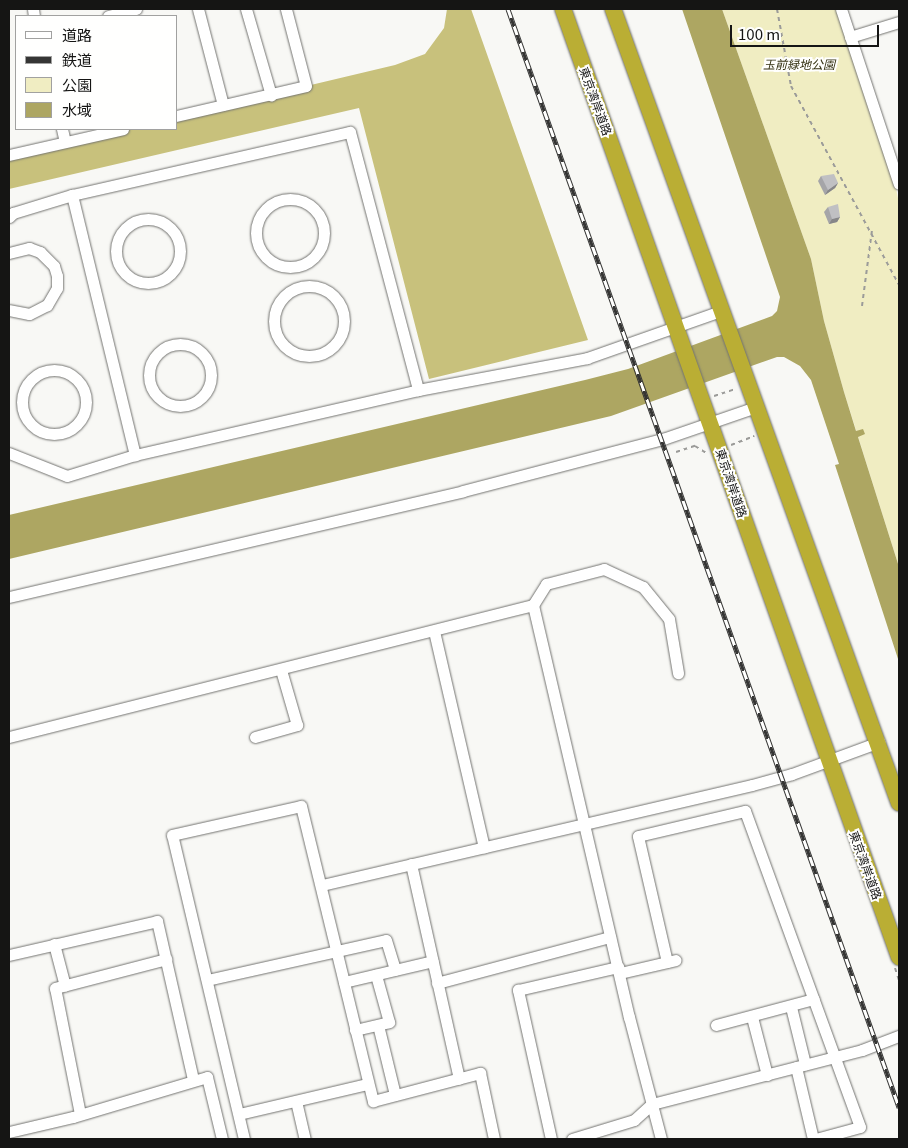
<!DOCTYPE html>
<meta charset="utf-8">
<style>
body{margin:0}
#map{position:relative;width:908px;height:1148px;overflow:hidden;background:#f8f8f5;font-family:Georgia,"Noto Sans JP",serif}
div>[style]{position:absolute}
.green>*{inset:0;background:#f0edc2}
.forest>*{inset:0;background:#c8c17c}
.water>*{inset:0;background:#ada662}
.path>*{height:2px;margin-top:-1px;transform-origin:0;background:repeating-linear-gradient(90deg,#9b9b99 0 4px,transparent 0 8px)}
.roads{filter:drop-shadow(0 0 1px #737370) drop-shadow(0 0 1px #737370)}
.minor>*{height:11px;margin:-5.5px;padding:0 5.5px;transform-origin:5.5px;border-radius:5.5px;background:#fff}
.minor>.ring{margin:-5.5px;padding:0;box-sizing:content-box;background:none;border:11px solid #fff;border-radius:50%}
.highway>*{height:16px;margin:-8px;padding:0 8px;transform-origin:8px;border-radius:8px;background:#baae34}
.rail>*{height:5px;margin-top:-2.5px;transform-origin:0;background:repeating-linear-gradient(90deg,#fffffe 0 9px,#353534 0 18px);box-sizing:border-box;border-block:1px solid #353534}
.wall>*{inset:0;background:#a5a5a8}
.shaded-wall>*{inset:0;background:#868688}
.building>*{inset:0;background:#c0c0c3}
span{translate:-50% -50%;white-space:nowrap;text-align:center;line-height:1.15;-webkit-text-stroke:4px #fffffe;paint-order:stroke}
.park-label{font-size:12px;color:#343112;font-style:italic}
.street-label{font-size:12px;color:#151514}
.frame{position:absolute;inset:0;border:10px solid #151514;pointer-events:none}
.legend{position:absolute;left:15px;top:15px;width:162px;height:115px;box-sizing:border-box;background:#fffffe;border:1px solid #a1a1a0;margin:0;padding:6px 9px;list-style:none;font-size:15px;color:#151514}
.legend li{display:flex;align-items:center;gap:10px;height:25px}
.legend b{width:25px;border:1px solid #a1a1a0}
.scale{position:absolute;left:730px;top:25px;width:149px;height:22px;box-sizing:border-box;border:2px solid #151514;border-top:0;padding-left:6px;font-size:15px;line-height:18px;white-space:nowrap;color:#151514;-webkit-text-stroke:4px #fffffe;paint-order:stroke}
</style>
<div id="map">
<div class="green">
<div style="clip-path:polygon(722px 9px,839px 9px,895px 184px,899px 203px,899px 567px,844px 392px,824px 321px,811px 259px)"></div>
</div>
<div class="forest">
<div style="clip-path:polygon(447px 9px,471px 9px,588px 340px,429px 379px,359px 108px,9px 189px,9px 156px,125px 129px,176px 129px,176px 117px,395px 65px,425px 54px,444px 28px)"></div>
</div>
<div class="water">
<div style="clip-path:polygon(682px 9px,722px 9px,811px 259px,824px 321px,844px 392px,856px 431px,863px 429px,865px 434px,858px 437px,899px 567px,899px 662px,835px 465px,839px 464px,811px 380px,800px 366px,784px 357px,777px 357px,611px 416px,9px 559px,9px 515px,585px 380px,628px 369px,772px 316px,777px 311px,780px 297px)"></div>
</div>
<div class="path">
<div style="left:777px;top:9px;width:78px;rotate:79.7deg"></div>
<div style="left:791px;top:86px;width:226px;rotate:61.5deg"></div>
<div style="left:862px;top:306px;width:77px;rotate:-82.5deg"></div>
<div style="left:714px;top:396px;width:23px;rotate:-18deg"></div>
<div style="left:731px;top:445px;width:25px;rotate:-21deg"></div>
<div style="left:676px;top:452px;width:20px;rotate:-18deg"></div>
<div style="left:695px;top:446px;width:13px;rotate:32deg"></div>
<div style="left:895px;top:968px;width:13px;rotate:72deg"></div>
</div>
<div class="roads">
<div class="minor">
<div style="left:33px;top:9px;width:7px;rotate:82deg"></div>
<div style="left:198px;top:9px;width:99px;rotate:75.4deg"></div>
<div style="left:246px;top:9px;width:90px;rotate:73.8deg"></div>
<div style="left:841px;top:9px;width:184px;rotate:71.7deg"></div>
<div style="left:108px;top:16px;width:29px;rotate:-14deg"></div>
<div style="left:850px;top:37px;width:51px;rotate:-17deg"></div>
<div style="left:176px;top:116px;width:133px;rotate:-13deg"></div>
<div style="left:306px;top:86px;width:80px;rotate:-104.6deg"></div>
<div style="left:62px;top:129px;width:13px;rotate:77deg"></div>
<div style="left:9px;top:155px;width:117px;rotate:-12.8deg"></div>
<div style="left:72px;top:195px;width:268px;rotate:76.4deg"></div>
<div class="ring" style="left:256px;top:199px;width:57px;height:57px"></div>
<div style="left:9px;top:217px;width:6px;rotate:-45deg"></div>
<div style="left:13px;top:213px;width:62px;rotate:-17deg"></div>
<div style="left:72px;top:195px;width:285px;rotate:-12.8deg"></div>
<div style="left:350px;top:132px;width:267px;rotate:75.2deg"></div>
<div class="ring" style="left:116px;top:219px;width:53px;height:53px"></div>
<div style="left:9px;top:253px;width:21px;rotate:-14deg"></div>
<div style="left:29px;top:248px;width:12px;rotate:20deg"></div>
<div style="left:40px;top:252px;width:20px;rotate:45deg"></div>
<div style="left:54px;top:266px;width:10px;rotate:73deg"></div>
<div style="left:57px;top:276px;width:12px;rotate:90deg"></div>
<div style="left:57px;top:288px;width:20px;rotate:120deg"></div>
<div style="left:47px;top:305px;width:20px;rotate:153deg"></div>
<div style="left:29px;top:314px;width:20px;rotate:-169deg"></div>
<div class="ring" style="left:274px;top:286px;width:59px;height:59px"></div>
<div class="ring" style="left:149px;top:344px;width:51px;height:51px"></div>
<div class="ring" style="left:22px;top:370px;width:53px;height:53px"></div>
<div style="left:9px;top:453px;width:62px;rotate:21.6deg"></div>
<div style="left:67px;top:476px;width:71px;rotate:-17.2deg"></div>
<div style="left:135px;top:455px;width:290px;rotate:-12.9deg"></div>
<div style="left:418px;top:390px;width:172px;rotate:-10.7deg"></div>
<div style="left:587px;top:358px;width:144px;rotate:-19.4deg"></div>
<div style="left:9px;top:597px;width:466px;rotate:-13.1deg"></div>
<div style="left:463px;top:491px;width:207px;rotate:-14.6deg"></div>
<div style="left:663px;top:439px;width:98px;rotate:-19deg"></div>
<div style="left:533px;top:605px;width:25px;rotate:-58deg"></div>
<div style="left:546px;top:584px;width:60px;rotate:-14.5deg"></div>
<div style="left:604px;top:569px;width:43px;rotate:24.8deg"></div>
<div style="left:643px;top:587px;width:41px;rotate:50.9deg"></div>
<div style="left:669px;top:619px;width:55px;rotate:80.5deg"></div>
<div style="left:434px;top:631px;width:222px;rotate:77deg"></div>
<div style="left:9px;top:737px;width:540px;rotate:-14.14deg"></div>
<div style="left:533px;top:605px;width:423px;rotate:76.9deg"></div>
<div style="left:629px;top:1017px;width:126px;rotate:75.3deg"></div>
<div style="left:255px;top:737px;width:44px;rotate:-15.9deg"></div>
<div style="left:297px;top:725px;width:57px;rotate:-106.2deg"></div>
<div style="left:411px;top:864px;width:220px;rotate:77.4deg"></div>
<div style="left:322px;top:885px;width:441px;rotate:-13.1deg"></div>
<div style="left:752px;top:785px;width:41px;rotate:-15.4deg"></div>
<div style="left:792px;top:774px;width:93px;rotate:-20.2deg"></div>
<div style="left:54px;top:944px;width:43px;rotate:75.3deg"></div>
<div style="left:9px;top:955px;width:152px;rotate:-12.9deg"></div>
<div style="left:157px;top:921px;width:163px;rotate:77.2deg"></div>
<div style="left:667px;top:962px;width:129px;rotate:-103deg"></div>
<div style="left:638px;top:836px;width:110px;rotate:-13.2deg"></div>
<div style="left:745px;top:811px;width:336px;rotate:70deg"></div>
<div style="left:860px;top:1127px;width:46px;rotate:164.7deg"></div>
<div style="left:620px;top:973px;width:57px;rotate:-13.1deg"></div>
<div style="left:207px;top:980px;width:183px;rotate:-12.6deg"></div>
<div style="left:386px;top:940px;width:31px;rotate:73deg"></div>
<div style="left:344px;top:982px;width:91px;rotate:-13.3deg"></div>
<div style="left:437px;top:983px;width:179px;rotate:-14.9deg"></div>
<div style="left:791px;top:1007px;width:59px;rotate:76.2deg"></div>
<div style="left:752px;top:1017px;width:60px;rotate:75.5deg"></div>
<div style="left:378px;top:1025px;width:72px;rotate:76.3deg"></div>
<div style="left:716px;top:1025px;width:101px;rotate:-14.9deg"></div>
<div style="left:355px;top:1030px;width:35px;rotate:-13deg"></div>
<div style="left:389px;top:1022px;width:49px;rotate:-105.5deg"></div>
<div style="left:796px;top:1067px;width:74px;rotate:76.7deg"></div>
<div style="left:296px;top:1101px;width:39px;rotate:77deg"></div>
<div style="left:80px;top:1114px;width:128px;rotate:-101.2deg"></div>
<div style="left:55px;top:988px;width:115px;rotate:-14.6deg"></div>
<div style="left:239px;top:1114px;width:131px;rotate:-13.2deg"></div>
<div style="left:9px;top:1132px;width:66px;rotate:-13.2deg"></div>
<div style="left:73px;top:1117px;width:140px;rotate:-16.6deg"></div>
<div style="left:207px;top:1077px;width:64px;rotate:76.4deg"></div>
<div style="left:244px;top:1139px;width:312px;rotate:-103.3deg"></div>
<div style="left:172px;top:835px;width:132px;rotate:-12.7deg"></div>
<div style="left:301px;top:806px;width:304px;rotate:76.3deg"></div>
<div style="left:373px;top:1101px;width:111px;rotate:-14.7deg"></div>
<div style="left:480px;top:1073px;width:67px;rotate:78deg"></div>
<div style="left:551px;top:1139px;width:153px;rotate:-102.5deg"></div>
<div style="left:518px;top:990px;width:103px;rotate:-13deg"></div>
<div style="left:572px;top:1139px;width:65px;rotate:-17deg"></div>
<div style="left:634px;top:1120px;width:24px;rotate:-42deg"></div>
<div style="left:652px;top:1104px;width:217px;rotate:-14.4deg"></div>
<div style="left:862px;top:1050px;width:40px;rotate:-21deg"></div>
</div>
<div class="highway">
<div style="left:563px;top:9px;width:1006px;rotate:70.48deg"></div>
<div style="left:613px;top:9px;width:844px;rotate:70.19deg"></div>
</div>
</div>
<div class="rail">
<div style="left:508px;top:9px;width:1166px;rotate:70.4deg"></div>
</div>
<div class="wall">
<div style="clip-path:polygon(821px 176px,838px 183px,835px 188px,825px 195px,818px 181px)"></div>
<div style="clip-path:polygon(828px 207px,840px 217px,837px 222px,829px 224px,824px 212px)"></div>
</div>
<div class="shaded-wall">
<div style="clip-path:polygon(838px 183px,835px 188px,825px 195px,828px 190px)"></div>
<div style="clip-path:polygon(840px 217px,837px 222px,829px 224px,832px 219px)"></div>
</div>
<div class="building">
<div style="clip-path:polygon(834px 174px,838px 183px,828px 190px,821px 176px)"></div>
<div style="clip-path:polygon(838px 204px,840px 217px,832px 219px,828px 207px)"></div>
</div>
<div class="park-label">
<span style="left:799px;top:64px">玉前緑地公園</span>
</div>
<div class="street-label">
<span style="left:596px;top:101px;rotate:70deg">東京湾岸道路</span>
<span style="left:732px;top:483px;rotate:71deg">東京湾岸道路</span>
<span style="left:866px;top:865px;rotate:70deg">東京湾岸道路</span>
</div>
<div class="frame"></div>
<ul class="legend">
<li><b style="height:6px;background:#fff"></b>道路</li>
<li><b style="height:6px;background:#353534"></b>鉄道</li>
<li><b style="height:14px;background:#f0edc2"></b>公園</li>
<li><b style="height:14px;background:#ada662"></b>水域</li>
</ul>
<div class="scale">100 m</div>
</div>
